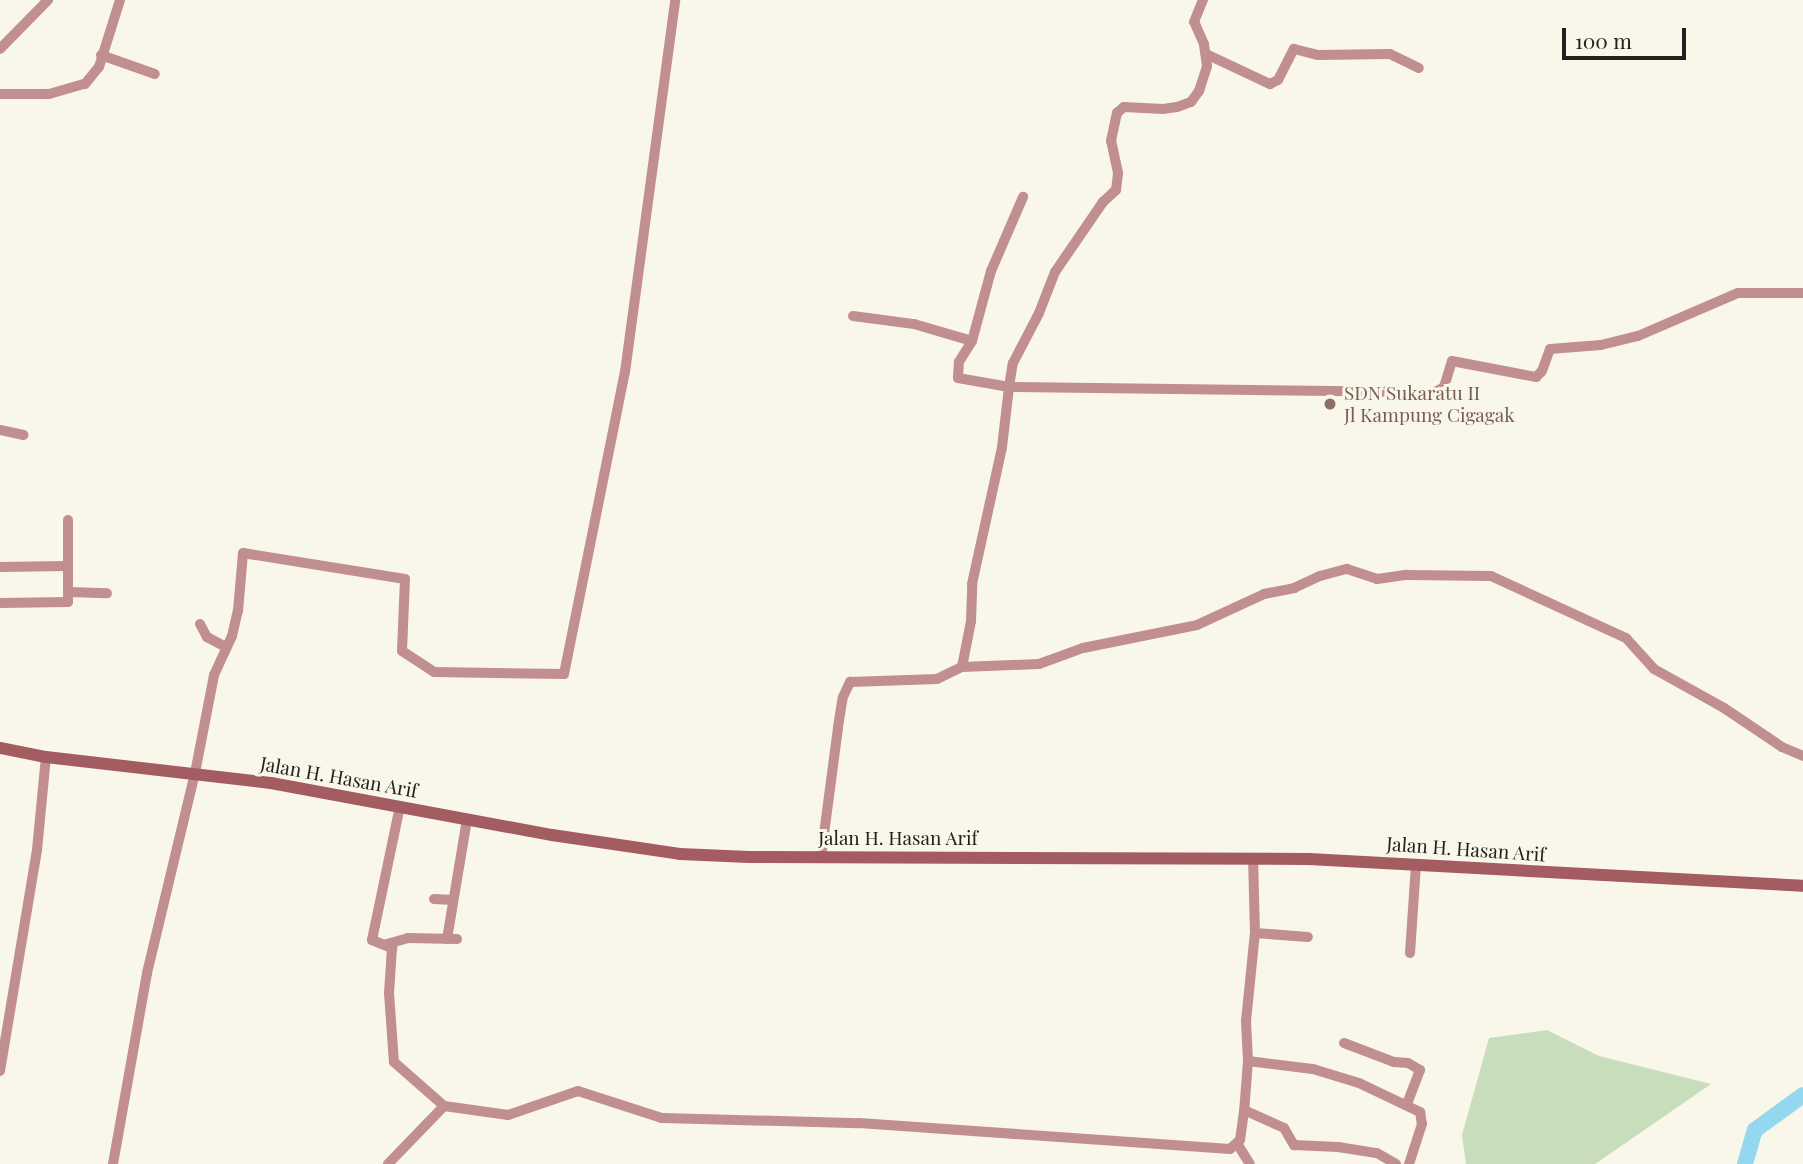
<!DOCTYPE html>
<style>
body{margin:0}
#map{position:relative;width:1803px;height:1164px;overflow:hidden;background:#f9f6ea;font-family:"Playfair Display",serif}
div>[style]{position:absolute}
.green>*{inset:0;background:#c8ddbb}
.river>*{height:16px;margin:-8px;padding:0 8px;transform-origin:8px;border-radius:8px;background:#94d8f0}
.street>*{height:10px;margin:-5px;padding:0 5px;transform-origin:5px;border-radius:5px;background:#c18f90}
.secondary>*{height:12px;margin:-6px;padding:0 6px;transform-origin:6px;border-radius:6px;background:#a35c5f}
.dots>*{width:19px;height:19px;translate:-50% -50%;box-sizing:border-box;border:4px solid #f9f6ea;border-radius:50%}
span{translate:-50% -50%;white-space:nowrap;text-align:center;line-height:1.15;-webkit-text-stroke:6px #f9f6ea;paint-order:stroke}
.education-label{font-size:19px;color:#785e54}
.left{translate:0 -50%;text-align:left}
.street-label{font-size:19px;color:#22211d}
.scale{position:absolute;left:1562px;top:28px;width:124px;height:32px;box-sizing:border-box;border:4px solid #22211d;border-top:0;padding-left:9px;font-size:21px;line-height:24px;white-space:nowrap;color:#22211d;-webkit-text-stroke:5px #f9f6ea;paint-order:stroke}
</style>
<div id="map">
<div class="green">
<div style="clip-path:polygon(1547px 1030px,1599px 1056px,1711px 1084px,1595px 1164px,1466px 1164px,1462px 1135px,1489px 1038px)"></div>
</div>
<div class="river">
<div style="left:1745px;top:1164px;width:35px;rotate:-74deg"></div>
<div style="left:1755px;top:1130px;width:59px;rotate:-36.1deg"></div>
</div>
<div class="street">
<div style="left:0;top:49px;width:69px;rotate:-45.6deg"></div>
<div style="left:1206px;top:54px;width:71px;rotate:25.1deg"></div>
<div style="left:1270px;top:84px;width:9px;rotate:-27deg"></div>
<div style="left:1278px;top:80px;width:35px;rotate:-63deg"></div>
<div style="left:1294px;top:49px;width:25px;rotate:14deg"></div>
<div style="left:1318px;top:55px;width:72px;rotate:-0.8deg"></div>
<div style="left:1390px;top:54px;width:32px;rotate:26deg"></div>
<div style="left:101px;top:55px;width:57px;rotate:19.4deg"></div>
<div style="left:0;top:94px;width:49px"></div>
<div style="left:49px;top:94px;width:37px;rotate:-16deg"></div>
<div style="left:85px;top:84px;width:22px;rotate:-51deg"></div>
<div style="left:99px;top:67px;width:70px;rotate:-72.6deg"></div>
<div style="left:853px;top:316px;width:62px;rotate:7.5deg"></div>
<div style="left:914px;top:324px;width:60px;rotate:16.3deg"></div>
<div style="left:972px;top:341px;width:25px;rotate:122deg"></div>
<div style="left:959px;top:362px;width:16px;rotate:94deg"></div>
<div style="left:958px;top:378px;width:52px;rotate:10deg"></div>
<div style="left:1009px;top:387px;width:24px;rotate:-81deg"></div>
<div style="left:1013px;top:363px;width:56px;rotate:-62.5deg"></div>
<div style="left:1039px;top:313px;width:44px;rotate:-68.7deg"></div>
<div style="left:1055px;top:272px;width:85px;rotate:-55.6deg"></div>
<div style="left:1103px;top:202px;width:18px;rotate:-43deg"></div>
<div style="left:1116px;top:190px;width:17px;rotate:-83deg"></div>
<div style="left:1118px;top:173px;width:33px;rotate:-102deg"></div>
<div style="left:1111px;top:141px;width:29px;rotate:-78deg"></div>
<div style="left:1117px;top:113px;width:9px;rotate:-41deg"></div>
<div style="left:1124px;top:107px;width:39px;rotate:3deg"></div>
<div style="left:1163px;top:109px;width:14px;rotate:-8deg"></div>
<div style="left:1177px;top:107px;width:15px;rotate:-20deg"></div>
<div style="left:1191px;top:102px;width:14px;rotate:-54deg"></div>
<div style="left:1199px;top:91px;width:26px;rotate:-72deg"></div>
<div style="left:1207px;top:66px;width:22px;rotate:-98deg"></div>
<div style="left:1204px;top:44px;width:24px;rotate:-114deg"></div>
<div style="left:1194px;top:22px;width:24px;rotate:-68deg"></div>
<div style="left:972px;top:341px;width:73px;rotate:-74.8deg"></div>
<div style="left:991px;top:271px;width:81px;rotate:-66.6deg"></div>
<div style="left:0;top:430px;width:24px;rotate:12deg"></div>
<div style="left:0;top:567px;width:67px;rotate:-0.9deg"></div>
<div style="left:69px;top:592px;width:38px;rotate:2deg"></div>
<div style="left:0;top:603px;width:68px;rotate:-0.8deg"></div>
<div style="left:68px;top:602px;width:82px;rotate:-90deg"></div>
<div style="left:200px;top:624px;width:15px;rotate:62deg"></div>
<div style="left:207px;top:637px;width:21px;rotate:28deg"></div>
<div style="left:962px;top:667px;width:47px;rotate:-78.9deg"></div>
<div style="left:971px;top:621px;width:37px;rotate:-88deg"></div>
<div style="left:972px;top:584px;width:140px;rotate:-77.6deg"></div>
<div style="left:1002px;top:447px;width:60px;rotate:-83.3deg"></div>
<div style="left:1009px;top:387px;width:426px;rotate:0.7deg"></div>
<div style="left:1435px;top:392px;width:10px;rotate:-29deg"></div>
<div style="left:1444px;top:387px;width:27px;rotate:-73deg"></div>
<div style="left:1452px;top:361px;width:86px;rotate:10.8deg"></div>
<div style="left:1536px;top:377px;width:8px;rotate:-45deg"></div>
<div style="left:1542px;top:371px;width:23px;rotate:-70deg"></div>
<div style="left:1550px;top:349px;width:51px;rotate:-4.5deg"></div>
<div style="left:1601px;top:345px;width:38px;rotate:-14deg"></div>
<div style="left:1638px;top:336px;width:109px;rotate:-23.3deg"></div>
<div style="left:1738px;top:293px;width:65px"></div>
<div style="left:400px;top:806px;width:137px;rotate:101.8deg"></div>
<div style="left:372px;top:940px;width:22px;rotate:22deg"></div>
<div style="left:392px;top:948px;width:45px;rotate:93.8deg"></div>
<div style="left:389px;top:993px;width:69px;rotate:85.9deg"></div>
<div style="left:394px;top:1062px;width:67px;rotate:41.3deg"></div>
<div style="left:444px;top:1106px;width:65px;rotate:8deg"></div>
<div style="left:508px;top:1115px;width:74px;rotate:-18.9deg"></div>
<div style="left:578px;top:1091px;width:88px;rotate:17.8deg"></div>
<div style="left:662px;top:1118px;width:197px;rotate:1.5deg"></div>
<div style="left:859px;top:1123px;width:372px;rotate:4deg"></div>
<div style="left:1230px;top:1149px;width:13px;rotate:-42deg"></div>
<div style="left:1240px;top:1140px;width:27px;rotate:-82deg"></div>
<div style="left:1244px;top:1113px;width:52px;rotate:-85.6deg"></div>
<div style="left:1248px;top:1061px;width:40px;rotate:-92.9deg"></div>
<div style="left:1246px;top:1021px;width:88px;rotate:-84.2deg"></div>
<div style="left:1255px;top:933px;width:75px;rotate:-91.5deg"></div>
<div style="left:821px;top:857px;width:131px;rotate:-82.5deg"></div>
<div style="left:838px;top:727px;width:30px;rotate:-81deg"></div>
<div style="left:843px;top:697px;width:17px;rotate:-65deg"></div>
<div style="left:850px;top:682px;width:87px;rotate:-2deg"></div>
<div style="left:937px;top:679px;width:28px;rotate:-26deg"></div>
<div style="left:962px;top:667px;width:77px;rotate:-2.2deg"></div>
<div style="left:1039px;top:664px;width:47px;rotate:-20deg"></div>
<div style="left:1083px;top:648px;width:116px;rotate:-11.4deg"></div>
<div style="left:1197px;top:625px;width:74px;rotate:-24.8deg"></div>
<div style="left:1264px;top:594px;width:31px;rotate:-11deg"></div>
<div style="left:1294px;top:588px;width:29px;rotate:-25deg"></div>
<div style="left:1320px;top:576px;width:28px;rotate:-15deg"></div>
<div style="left:1347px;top:569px;width:32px;rotate:18deg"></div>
<div style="left:1377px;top:579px;width:30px;rotate:-8deg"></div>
<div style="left:1407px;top:575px;width:84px;rotate:0.7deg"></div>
<div style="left:1491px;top:576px;width:149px;rotate:24.7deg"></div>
<div style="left:1626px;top:638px;width:42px;rotate:47.9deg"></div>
<div style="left:1654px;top:669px;width:80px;rotate:29.1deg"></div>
<div style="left:1724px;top:708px;width:70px;rotate:33.9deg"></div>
<div style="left:1782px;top:747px;width:23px;rotate:23deg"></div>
<div style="left:434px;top:899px;width:19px;rotate:3deg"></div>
<div style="left:1255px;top:933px;width:53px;rotate:4.3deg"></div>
<div style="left:447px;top:939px;width:121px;rotate:-80.5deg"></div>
<div style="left:387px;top:944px;width:22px;rotate:-16deg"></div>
<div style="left:408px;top:938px;width:49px;rotate:1.2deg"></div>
<div style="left:1410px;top:953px;width:88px;rotate:-86.1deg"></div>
<div style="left:1344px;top:1043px;width:53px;rotate:20.8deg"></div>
<div style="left:1394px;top:1062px;width:14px;rotate:4deg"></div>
<div style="left:1408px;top:1063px;width:14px;rotate:30deg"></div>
<div style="left:1420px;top:1070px;width:36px;rotate:111deg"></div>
<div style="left:1248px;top:1061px;width:65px;rotate:7deg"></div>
<div style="left:1313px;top:1069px;width:48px;rotate:16.9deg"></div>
<div style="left:1359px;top:1083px;width:68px;rotate:25.4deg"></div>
<div style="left:1420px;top:1112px;width:12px;rotate:81deg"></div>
<div style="left:1422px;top:1124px;width:42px;rotate:108deg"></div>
<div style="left:0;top:1071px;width:224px;rotate:-80.5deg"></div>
<div style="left:37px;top:850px;width:93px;rotate:-84.5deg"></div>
<div style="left:1244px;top:1110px;width:44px;rotate:24.2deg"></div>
<div style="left:1284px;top:1128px;width:20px;rotate:60deg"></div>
<div style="left:1294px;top:1145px;width:44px;rotate:2.6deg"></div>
<div style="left:1338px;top:1147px;width:39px;rotate:9deg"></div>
<div style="left:1377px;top:1153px;width:22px;rotate:30deg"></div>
<div style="left:1238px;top:1145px;width:22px;rotate:58deg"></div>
<div style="left:113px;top:1164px;width:194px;rotate:-79.9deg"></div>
<div style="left:147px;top:973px;width:206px;rotate:-76.5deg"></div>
<div style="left:195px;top:773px;width:100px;rotate:-79deg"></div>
<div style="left:214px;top:675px;width:43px;rotate:-65.2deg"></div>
<div style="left:232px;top:636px;width:26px;rotate:-77deg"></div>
<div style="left:238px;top:611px;width:58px;rotate:-85.1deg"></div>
<div style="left:243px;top:553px;width:164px;rotate:9.1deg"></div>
<div style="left:405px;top:579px;width:72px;rotate:92.4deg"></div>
<div style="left:402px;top:651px;width:38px;rotate:33deg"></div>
<div style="left:434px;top:672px;width:130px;rotate:0.9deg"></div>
<div style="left:564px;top:674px;width:308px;rotate:-78.6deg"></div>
<div style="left:625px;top:372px;width:375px;rotate:-82.3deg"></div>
<div style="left:388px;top:1164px;width:81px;rotate:-46deg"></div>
</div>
<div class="secondary">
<div style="left:0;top:748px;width:47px;rotate:11.1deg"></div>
<div style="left:46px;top:757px;width:226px;rotate:6.6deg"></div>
<div style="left:271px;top:783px;width:286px;rotate:10.5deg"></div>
<div style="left:552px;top:835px;width:129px;rotate:8.4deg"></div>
<div style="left:680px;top:854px;width:69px;rotate:2.5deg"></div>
<div style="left:749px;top:857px;width:560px;rotate:0.2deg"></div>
<div style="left:1309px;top:859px;width:495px;rotate:3.1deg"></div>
</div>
<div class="dots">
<div style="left:1330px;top:404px;background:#8d6e63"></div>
</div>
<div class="education-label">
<span class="left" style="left:1344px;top:404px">SDN Sukaratu II<br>Jl Kampung Cigagak</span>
</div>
<div class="street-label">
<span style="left:339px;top:777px;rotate:10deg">Jalan H. Hasan Arif</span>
<span style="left:898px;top:838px">Jalan H. Hasan Arif</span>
<span style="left:1466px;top:849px;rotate:4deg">Jalan H. Hasan Arif</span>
</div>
<div class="scale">100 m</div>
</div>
